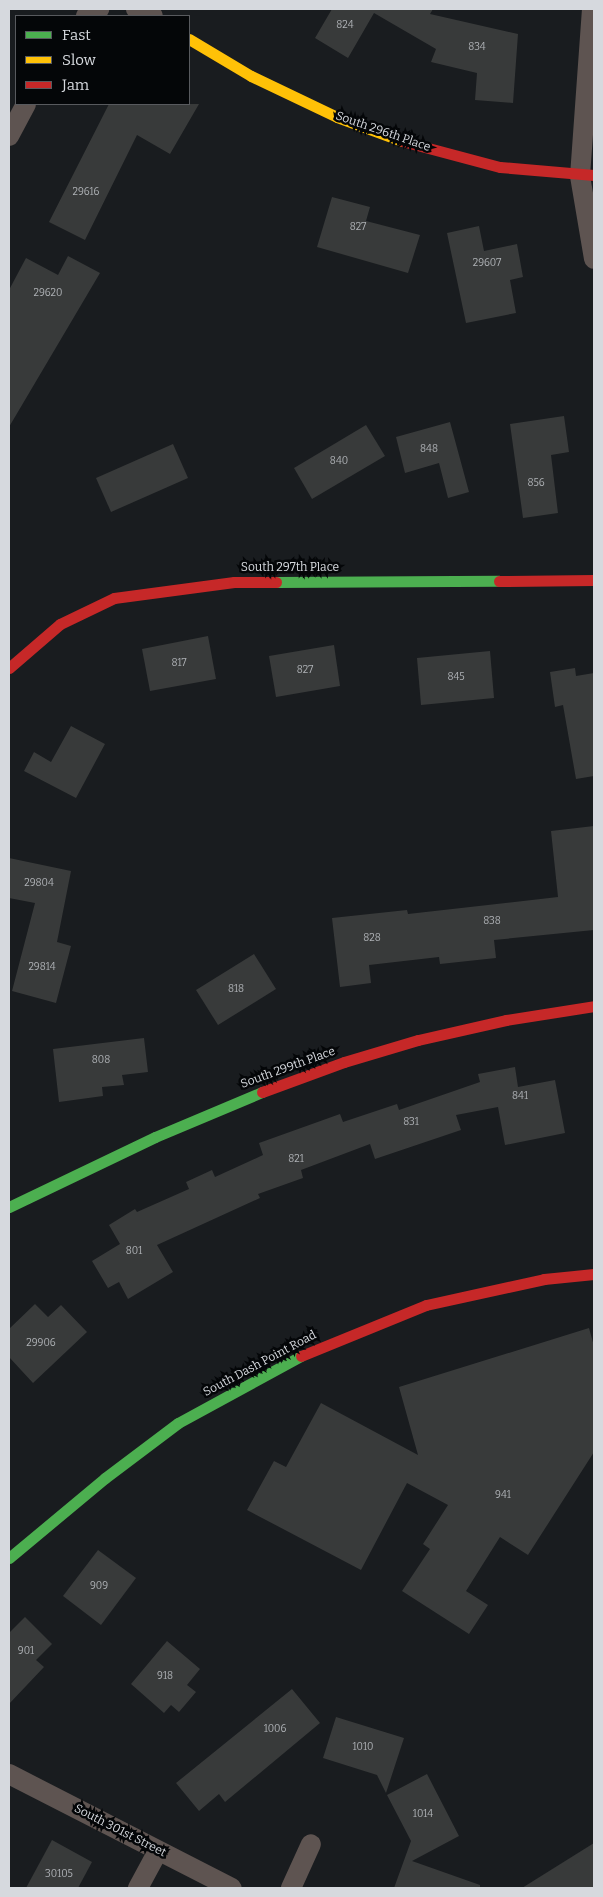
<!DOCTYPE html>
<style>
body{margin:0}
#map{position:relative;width:603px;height:1897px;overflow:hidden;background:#191c1f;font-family:Bitter,serif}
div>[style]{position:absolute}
.building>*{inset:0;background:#383a3a}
.street>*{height:20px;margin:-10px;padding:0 10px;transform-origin:10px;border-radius:10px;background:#5e5451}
.fast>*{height:11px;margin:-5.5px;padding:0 5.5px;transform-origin:5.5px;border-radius:5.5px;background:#4caf50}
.slow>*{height:11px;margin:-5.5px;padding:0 5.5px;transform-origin:5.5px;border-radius:5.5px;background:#ffc107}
.jam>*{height:11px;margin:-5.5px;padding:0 5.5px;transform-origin:5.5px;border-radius:5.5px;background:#c62828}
span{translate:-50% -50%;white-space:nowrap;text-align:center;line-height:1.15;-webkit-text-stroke:5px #040608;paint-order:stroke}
.number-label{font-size:10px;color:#aeb1b5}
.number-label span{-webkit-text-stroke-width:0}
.street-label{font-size:12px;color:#d6d9de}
.frame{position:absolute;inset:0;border:10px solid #d6d9de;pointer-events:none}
.legend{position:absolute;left:15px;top:15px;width:175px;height:90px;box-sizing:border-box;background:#040608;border:1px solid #585a5e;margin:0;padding:6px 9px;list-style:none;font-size:15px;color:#d6d9de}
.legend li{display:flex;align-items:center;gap:10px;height:25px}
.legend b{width:25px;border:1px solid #585a5e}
</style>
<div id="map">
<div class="building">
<div style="clip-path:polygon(332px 9px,433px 9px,430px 14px,518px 34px,513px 103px,475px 100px,477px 73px,431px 62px,436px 49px,374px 13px,348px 58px,315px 38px)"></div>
<div style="clip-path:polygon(109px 104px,199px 104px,170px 154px,137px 135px,85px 240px,49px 222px)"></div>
<div style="clip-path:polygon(332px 197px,370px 207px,366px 221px,420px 235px,408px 273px,317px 247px)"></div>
<div style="clip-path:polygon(479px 226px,484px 251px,517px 244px,523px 277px,510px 280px,516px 313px,466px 323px,447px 233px)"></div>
<div style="clip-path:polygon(68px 256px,100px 273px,9px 427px,9px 290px,26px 258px,58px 275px)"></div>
<div style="clip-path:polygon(564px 416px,569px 452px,551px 455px,558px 513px,523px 518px,510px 424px)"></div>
<div style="clip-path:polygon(450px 422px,469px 492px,448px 498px,439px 463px,405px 473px,396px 437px)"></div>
<div style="clip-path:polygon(366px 425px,385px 456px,312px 499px,294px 468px)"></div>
<div style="clip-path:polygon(173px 444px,188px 478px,111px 512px,96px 478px)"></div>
<div style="clip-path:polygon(208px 636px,216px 679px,150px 691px,142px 649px)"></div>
<div style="clip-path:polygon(334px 645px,340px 686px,276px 697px,269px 656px)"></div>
<div style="clip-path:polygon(490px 651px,494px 698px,421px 705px,417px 658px)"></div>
<div style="clip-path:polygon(575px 668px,576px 676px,594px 673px,594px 776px,576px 779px,563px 705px,555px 707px,550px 672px)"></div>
<div style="clip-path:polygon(71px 726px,105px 744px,76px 798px,24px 771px,34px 752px,51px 762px)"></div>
<div style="clip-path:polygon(594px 826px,594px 930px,494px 940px,496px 958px,440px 964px,439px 957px,369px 965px,371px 983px,340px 987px,332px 918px,407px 910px,408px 914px,558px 897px,551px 831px)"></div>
<div style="clip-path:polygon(9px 858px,71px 871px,57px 942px,71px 946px,56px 1003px,12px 991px,35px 903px,9px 898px)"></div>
<div style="clip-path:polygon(254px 954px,276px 989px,218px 1025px,196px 990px)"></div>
<div style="clip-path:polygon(144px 1038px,148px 1072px,122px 1075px,124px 1085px,102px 1087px,103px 1096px,59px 1102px,53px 1049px)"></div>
<div style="clip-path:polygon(515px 1067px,518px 1087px,555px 1080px,565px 1133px,505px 1145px,498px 1107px,456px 1115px,461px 1130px,375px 1159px,370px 1144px,301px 1170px,303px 1178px,258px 1194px,260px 1198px,157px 1245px,173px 1272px,128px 1299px,119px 1282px,108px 1288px,92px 1261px,120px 1244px,109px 1225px,135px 1209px,137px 1212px,189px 1189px,186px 1182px,212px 1170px,215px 1177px,263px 1155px,259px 1143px,340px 1114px,343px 1122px,397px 1104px,399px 1110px,480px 1082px,478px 1074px)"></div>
<div style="clip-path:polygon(35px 1304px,48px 1317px,61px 1305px,87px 1332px,33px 1383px,9px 1357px,9px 1329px)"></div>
<div style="clip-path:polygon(589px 1328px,594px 1346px,594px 1452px,528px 1555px,500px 1537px,466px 1591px,488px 1605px,469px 1634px,402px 1591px,430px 1549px,423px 1544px,448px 1505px,407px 1483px,361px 1570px,247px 1510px,274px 1461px,286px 1467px,321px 1403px,418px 1455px,399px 1387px)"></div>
<div style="clip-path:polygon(98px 1550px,136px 1578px,101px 1625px,63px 1596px)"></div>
<div style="clip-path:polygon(25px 1617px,52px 1644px,36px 1660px,44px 1667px,9px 1704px,9px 1633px)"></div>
<div style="clip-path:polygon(167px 1641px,200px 1669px,187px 1685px,196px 1692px,179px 1712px,171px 1705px,164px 1713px,131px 1684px)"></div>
<div style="clip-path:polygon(292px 1689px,320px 1723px,225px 1802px,219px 1794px,199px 1811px,176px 1783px)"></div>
<div style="clip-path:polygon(336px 1717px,404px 1738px,386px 1793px,377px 1775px,323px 1758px)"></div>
<div style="clip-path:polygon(427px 1774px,459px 1836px,412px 1861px,480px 1885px,480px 1888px,394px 1888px,411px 1841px,387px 1795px)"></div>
<div style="clip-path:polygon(52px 1840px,92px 1862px,78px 1888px,26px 1888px)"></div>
<div style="clip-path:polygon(594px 1843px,594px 1888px,522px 1888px)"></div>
</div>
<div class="street">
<div style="left:136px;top:9px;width:18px;rotate:22deg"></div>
<div style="left:592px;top:9px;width:167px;rotate:94.1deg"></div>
<div style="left:580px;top:176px;width:84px;rotate:80.4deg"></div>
<div style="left:86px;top:16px;width:15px;rotate:-28deg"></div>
<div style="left:9px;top:136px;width:36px;rotate:-62deg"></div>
<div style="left:9px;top:1774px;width:250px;rotate:27.1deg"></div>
<div style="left:138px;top:1888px;width:42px;rotate:-61.6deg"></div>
<div style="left:291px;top:1888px;width:48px;rotate:-65.6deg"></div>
</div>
<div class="fast">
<div style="left:276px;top:582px;width:223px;rotate:-0.3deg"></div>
<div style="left:9px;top:1207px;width:162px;rotate:-25.6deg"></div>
<div style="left:155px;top:1137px;width:116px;rotate:-22.8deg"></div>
<div style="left:9px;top:1558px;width:125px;rotate:-39.8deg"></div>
<div style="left:105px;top:1478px;width:91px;rotate:-37deg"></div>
<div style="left:178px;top:1423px;width:140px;rotate:-28.6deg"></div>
</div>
<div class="slow">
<div style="left:189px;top:39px;width:72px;rotate:30.8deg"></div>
<div style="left:251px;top:76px;width:95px;rotate:25.5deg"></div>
<div style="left:337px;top:117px;width:69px;rotate:20.3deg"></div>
</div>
<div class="jam">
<div style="left:402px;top:141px;width:101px;rotate:14.9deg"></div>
<div style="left:500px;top:167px;width:94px;rotate:4.9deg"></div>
<div style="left:499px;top:581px;width:95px;rotate:-0.6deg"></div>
<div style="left:9px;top:668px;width:67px;rotate:-40.8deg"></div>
<div style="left:60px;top:624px;width:60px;rotate:-25.7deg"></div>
<div style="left:114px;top:598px;width:121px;rotate:-7.6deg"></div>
<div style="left:234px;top:582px;width:42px"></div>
<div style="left:262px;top:1092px;width:87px;rotate:-20.1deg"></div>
<div style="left:344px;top:1062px;width:77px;rotate:-16.6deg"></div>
<div style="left:418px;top:1040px;width:90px;rotate:-12.8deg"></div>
<div style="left:506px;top:1020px;width:89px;rotate:-9deg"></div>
<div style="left:301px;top:1356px;width:135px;rotate:-22.2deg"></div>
<div style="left:426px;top:1305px;width:121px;rotate:-12.4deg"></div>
<div style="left:544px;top:1279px;width:50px;rotate:-5.7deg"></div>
</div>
<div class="number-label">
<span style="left:345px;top:26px">824</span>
<span style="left:477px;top:48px">834</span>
<span style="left:86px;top:193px">29616</span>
<span style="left:358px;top:228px">827</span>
<span style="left:487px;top:264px">29607</span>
<span style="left:48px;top:294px">29620</span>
<span style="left:429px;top:450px">848</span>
<span style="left:339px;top:462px">840</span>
<span style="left:536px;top:484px">856</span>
<span style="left:179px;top:664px">817</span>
<span style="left:305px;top:671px">827</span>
<span style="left:456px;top:678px">845</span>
<span style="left:39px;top:884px">29804</span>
<span style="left:492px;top:922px">838</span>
<span style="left:372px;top:939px">828</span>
<span style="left:42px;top:968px">29814</span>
<span style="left:236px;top:990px">818</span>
<span style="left:101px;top:1061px">808</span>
<span style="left:520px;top:1097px">841</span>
<span style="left:411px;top:1123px">831</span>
<span style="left:296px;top:1160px">821</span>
<span style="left:134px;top:1252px">801</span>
<span style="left:41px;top:1344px">29906</span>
<span style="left:503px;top:1496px">941</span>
<span style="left:99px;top:1587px">909</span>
<span style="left:26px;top:1652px">901</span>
<span style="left:165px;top:1677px">918</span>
<span style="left:275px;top:1730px">1006</span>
<span style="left:363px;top:1748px">1010</span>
<span style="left:423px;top:1815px">1014</span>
<span style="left:59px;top:1875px">30105</span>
</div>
<div class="street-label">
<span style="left:383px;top:132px;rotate:19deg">South 296th Place</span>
<span style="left:290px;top:568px">South 297th Place</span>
<span style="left:288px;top:1068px;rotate:-20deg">South 299th Place</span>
<span style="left:260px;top:1364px;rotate:-28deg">South Dash Point Road</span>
<span style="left:120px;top:1831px;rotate:27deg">South 301st Street</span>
</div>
<div class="frame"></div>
<ul class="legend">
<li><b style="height:6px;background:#4caf50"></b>Fast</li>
<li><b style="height:6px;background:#ffc107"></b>Slow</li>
<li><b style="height:6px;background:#c62828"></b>Jam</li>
</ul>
</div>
